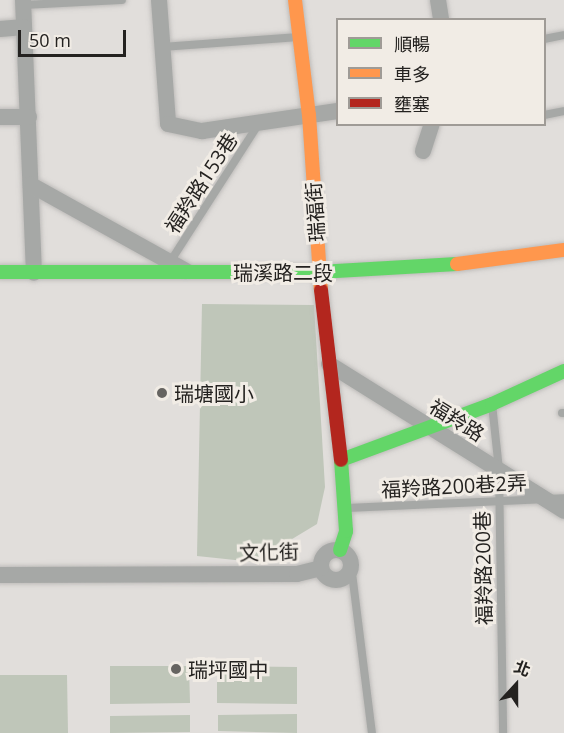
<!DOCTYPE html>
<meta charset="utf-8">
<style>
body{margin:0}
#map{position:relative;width:564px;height:733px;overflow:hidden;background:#e1dedb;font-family:"Open Sans","Noto Sans TC",sans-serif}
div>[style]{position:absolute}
.green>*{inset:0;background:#bfc6b9}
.roads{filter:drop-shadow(0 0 2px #bebcba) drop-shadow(0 0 2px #bebcba)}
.lane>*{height:8px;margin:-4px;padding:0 4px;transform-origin:4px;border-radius:4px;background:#a6a8a6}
.street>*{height:16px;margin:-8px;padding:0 8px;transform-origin:8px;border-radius:8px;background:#a6a8a6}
.street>.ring{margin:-8px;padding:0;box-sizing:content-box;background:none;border:16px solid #a6a8a6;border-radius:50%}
.fast>*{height:14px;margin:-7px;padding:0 7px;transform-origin:7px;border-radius:7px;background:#63d668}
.slow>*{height:14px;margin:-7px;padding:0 7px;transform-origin:7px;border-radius:7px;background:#ff974d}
.jam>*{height:14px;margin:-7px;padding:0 7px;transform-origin:7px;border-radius:7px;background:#b3261e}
.dots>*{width:16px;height:16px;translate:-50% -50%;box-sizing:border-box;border:3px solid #f1ece5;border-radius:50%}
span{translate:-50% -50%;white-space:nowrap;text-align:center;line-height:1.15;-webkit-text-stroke:6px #f1ece5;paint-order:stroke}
.street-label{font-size:20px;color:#242220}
.poi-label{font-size:20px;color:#242220}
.left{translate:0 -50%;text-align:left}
.legend{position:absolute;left:336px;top:18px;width:210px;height:108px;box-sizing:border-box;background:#f1ece5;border:2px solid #9f9b96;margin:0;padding:8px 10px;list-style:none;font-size:18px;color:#242220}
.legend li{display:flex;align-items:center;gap:12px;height:30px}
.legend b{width:30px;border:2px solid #9f9b96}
.north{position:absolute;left:486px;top:655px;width:60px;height:60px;-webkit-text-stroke:4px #f1ece5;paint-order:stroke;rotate:21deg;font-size:16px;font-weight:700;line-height:24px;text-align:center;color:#242220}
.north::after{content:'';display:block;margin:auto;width:21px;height:27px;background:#242220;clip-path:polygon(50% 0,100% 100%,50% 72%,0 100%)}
.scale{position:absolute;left:18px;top:30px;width:108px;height:27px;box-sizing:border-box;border:3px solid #242220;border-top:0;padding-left:8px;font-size:18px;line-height:21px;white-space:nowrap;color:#242220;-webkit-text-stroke:4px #f1ece5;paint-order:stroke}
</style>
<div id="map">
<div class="green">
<div style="clip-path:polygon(202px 304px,314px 305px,325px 487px,317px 524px,254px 562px,197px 556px)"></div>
<div style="clip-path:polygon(110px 666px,189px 666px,190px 703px,110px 704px)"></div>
<div style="clip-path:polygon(217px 666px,297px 667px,297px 704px,217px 703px)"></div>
<div style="clip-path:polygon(0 675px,67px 675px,68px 733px,0 733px)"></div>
<div style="clip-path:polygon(297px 714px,297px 733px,218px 731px,218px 715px)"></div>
<div style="clip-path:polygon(190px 715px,190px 732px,110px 733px,110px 716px)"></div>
</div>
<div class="roads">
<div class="lane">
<div style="left:23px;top:5px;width:99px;rotate:-2.9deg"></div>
<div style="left:544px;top:39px;width:20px;rotate:-11deg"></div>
<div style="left:162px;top:47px;width:137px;rotate:-4.2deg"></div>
<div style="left:544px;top:115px;width:20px;rotate:-11deg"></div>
<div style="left:170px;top:262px;width:166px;rotate:-57.3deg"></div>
<div style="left:492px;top:404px;width:66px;rotate:83.9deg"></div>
<div style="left:499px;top:470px;width:263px;rotate:89.1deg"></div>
<div style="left:562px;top:413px;width:2px"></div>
<div style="left:347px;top:508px;width:217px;rotate:-2.6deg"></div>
<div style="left:351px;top:565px;width:169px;rotate:82.9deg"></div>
</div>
<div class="street">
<div style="left:23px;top:0;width:273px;rotate:87.7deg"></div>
<div style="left:159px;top:0;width:124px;rotate:85.8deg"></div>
<div style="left:168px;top:124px;width:35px;rotate:12deg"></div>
<div style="left:202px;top:131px;width:137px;rotate:-8.4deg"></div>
<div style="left:438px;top:0;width:20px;rotate:81deg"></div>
<div style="left:0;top:29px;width:24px;rotate:-5deg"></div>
<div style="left:0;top:117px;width:29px"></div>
<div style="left:423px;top:151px;width:28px;rotate:-72deg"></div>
<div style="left:31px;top:185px;width:177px;rotate:29deg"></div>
<div style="left:329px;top:364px;width:277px;rotate:32deg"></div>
<div class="ring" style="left:321px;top:550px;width:14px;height:14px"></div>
<div style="left:0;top:575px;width:297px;rotate:-0.2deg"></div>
<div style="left:297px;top:574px;width:25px;rotate:-14deg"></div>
</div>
<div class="fast">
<div style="left:0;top:272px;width:319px"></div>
<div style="left:319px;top:272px;width:138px;rotate:-3.3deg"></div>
<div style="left:340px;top:550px;width:20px;rotate:-72deg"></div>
<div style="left:346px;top:531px;width:71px;rotate:-94deg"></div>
<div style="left:341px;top:460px;width:161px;rotate:-20.3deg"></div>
<div style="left:492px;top:404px;width:79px;rotate:-24.6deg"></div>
</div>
<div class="slow">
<div style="left:295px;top:0;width:116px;rotate:83.1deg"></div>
<div style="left:309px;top:115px;width:175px;rotate:86.1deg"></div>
<div style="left:457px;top:264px;width:108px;rotate:-7.5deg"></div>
</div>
<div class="jam">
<div style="left:321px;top:290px;width:171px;rotate:83.3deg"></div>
</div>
</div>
<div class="dots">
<div style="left:162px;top:393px;background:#666461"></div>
<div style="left:176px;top:669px;background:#666461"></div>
</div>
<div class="street-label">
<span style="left:201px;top:183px;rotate:-57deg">福羚路153巷</span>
<span style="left:315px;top:212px;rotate:-94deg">瑞福街</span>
<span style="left:283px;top:272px">瑞溪路二段</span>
<span style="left:457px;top:420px;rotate:32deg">福羚路</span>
<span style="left:454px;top:486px;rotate:-3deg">福羚路200巷2弄</span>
<span style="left:269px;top:552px;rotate:-2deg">文化街</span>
<span style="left:483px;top:568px;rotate:-91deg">福羚路200巷</span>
</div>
<div class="poi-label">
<span class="left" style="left:174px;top:393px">瑞塘國小</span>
<span class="left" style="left:188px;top:669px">瑞坪國中</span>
</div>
<ul class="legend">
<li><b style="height:8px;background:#63d668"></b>順暢</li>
<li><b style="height:8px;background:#ff974d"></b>車多</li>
<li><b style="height:8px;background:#b3261e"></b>壅塞</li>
</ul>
<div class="north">北</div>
<div class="scale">50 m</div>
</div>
